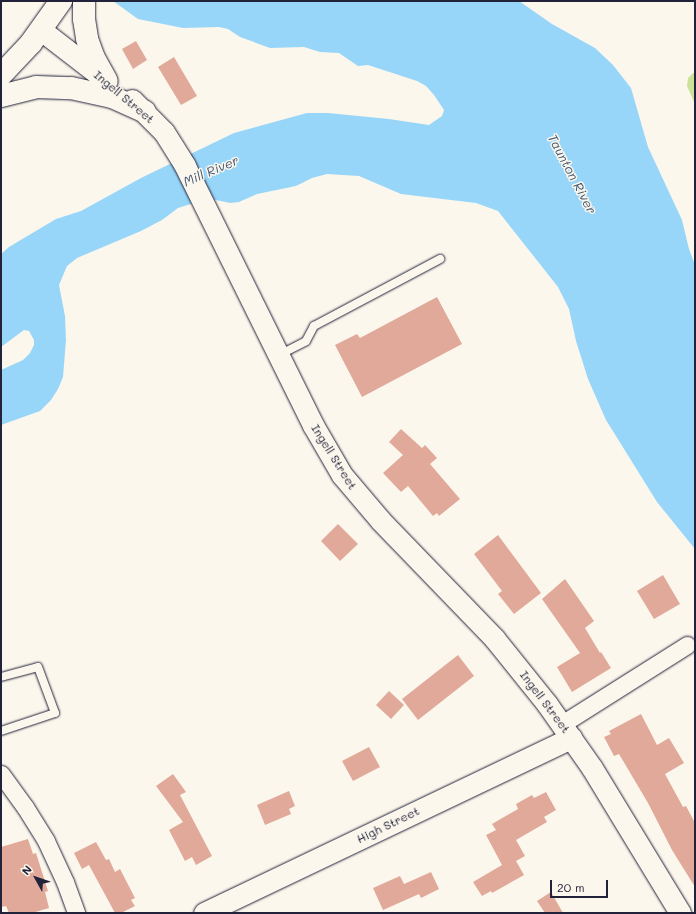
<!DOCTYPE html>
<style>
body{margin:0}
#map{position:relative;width:696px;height:914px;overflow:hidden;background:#fbf7ec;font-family:Mali,sans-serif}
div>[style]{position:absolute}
.green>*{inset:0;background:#cce297}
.water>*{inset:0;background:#98d6f9}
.building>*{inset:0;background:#e1a99a}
.roads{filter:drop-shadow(0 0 1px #22223b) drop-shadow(0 0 1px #22223b)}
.service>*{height:8px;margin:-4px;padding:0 4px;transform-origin:4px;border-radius:4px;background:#fbf7ec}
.minor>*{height:17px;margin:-8.5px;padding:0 8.5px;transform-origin:8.5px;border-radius:8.5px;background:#fbf7ec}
.tertiary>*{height:21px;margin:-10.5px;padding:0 10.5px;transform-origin:10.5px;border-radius:10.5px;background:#fbf7ec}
.primary>*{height:22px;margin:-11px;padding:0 11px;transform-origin:11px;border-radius:11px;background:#fbf7ec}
span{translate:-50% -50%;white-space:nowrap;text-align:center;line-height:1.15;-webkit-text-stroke:3px #fbf7ec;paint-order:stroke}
.street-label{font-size:12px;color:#22223b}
.water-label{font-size:13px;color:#455874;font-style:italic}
.frame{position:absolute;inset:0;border:2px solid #22223b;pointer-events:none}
.north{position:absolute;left:16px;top:858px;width:40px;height:40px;-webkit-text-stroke:3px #fbf7ec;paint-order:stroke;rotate:310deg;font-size:11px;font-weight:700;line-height:16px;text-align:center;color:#22223b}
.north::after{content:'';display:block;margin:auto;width:14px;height:18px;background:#22223b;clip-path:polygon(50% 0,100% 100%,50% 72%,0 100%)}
.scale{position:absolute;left:550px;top:880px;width:58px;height:18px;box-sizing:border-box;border:2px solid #22223b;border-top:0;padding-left:5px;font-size:12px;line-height:14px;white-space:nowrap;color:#22223b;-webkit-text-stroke:3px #fbf7ec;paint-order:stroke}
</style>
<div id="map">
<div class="green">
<div style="clip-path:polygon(693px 73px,695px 73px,695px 104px,687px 86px,688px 78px)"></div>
</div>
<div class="water">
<div style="clip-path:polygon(113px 1px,519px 1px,552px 24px,595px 48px,613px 65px,631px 88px,648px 147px,682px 220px,689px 249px,695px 265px,695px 549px,657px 502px,606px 420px,588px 379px,576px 341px,569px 309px,558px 287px,498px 211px,476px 203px,401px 194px,359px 176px,327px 174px,312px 178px,296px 186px,257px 194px,239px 202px,230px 203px,211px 199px,194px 203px,178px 208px,162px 220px,141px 231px,77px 258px,67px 266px,59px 285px,65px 316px,66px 340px,63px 377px,58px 389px,51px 400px,40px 411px,1px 425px,1px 370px,23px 360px,30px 353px,34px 345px,34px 340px,29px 331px,24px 330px,1px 347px,1px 254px,9px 247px,56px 219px,81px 211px,141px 178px,234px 133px,307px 113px,328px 113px,389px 119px,429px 125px,442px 116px,444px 110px,434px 95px,426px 86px,417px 81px,368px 65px,358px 66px,339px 53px,320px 52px,304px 47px,270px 48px,240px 37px,228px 29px,219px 27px,183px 28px,138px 19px)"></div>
</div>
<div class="building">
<div style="clip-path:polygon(136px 41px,147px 60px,133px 69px,122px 49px)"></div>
<div style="clip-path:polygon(174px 57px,197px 96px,181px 105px,158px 67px)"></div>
<div style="clip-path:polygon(437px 297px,462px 344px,362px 397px,335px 345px,357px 334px,360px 338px)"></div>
<div style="clip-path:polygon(401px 429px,422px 448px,425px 445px,437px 458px,430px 464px,460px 499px,439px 516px,437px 513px,433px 516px,408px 486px,401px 492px,383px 473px,403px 455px,389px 442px)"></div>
<div style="clip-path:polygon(338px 524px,358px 544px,340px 561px,321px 541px)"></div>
<div style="clip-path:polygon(498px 535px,541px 593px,514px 614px,498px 594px,502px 591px,474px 554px)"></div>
<div style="clip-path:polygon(663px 575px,680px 604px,654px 619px,637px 591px)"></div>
<div style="clip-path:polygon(565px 579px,594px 621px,585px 628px,600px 653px,601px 652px,611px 668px,572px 692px,557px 667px,580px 653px,542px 599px)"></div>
<div style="clip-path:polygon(458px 655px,474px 676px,418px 720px,402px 699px)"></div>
<div style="clip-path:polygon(389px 691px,404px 705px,391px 719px,376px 705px)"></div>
<div style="clip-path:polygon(641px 714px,657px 745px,669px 738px,684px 763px,665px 774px,683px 807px,686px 806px,695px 823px,695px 887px,672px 850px,648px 803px,619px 754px,614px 756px,604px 737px,611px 734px,609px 731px)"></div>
<div style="clip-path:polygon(369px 747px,380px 767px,353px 781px,342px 761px)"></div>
<div style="clip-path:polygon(173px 774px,186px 792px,180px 795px,212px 856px,196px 865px,192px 857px,185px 861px,169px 830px,183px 822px,156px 786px)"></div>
<div style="clip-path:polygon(289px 791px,295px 806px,289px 809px,291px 814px,265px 825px,257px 805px)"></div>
<div style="clip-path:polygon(546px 792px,556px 810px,544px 817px,547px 822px,516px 840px,525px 856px,516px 861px,524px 875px,492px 893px,491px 891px,482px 896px,473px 882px,502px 865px,486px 835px,496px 830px,492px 824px,518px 809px,516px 804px,532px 795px,534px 798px)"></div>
<div style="clip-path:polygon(28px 839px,33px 854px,36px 853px,48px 891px,45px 892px,49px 908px,32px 913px,9px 913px,6px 906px,1px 907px,1px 847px)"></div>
<div style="clip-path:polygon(96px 842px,106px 860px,109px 859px,115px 872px,120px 869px,135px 898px,131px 900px,135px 906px,121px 913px,115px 913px,89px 865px,82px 869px,74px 853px)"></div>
<div style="clip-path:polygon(431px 872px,439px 889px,421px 898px,419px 894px,383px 910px,373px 888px,400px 876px,404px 884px)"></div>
<div style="clip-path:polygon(551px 892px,563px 913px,545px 913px,537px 901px)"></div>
</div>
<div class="roads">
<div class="service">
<div style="left:279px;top:355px;width:30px;rotate:-27deg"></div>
<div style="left:306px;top:341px;width:17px;rotate:-62deg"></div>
<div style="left:314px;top:326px;width:143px;rotate:-28deg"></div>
<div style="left:1px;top:677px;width:38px;rotate:-15deg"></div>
<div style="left:38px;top:667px;width:49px;rotate:69.7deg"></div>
<div style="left:55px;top:713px;width:57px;rotate:161.6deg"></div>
</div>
<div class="minor">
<div style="left:562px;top:724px;width:148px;rotate:-32.3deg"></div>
<div style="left:1px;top:774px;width:41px;rotate:54deg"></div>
<div style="left:25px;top:807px;width:40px;rotate:58deg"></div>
<div style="left:46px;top:841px;width:45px;rotate:65.1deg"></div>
<div style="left:65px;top:882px;width:33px;rotate:70deg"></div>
</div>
<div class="tertiary">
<div style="left:41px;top:30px;width:83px;rotate:37.7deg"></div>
<div style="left:132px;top:100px;width:45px;rotate:45deg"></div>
<div style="left:164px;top:132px;width:40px;rotate:58deg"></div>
<div style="left:185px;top:166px;width:289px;rotate:63.7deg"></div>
<div style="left:313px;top:425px;width:58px;rotate:59.9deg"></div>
<div style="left:342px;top:475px;width:60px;rotate:49.7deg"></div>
<div style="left:381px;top:521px;width:163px;rotate:46deg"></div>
<div style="left:494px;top:638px;width:85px;rotate:51.2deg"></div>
<div style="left:547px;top:704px;width:78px;rotate:54.9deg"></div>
<div style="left:592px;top:768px;width:170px;rotate:58.7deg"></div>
<div style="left:204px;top:913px;width:407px;rotate:-25.5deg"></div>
</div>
<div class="primary">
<div style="left:84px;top:1px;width:18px;rotate:90deg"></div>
<div style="left:84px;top:19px;width:20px;rotate:81deg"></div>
<div style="left:87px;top:39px;width:20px;rotate:70deg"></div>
<div style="left:94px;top:58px;width:25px;rotate:61deg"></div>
<div style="left:1px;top:75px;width:44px;rotate:-46.8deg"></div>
<div style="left:31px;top:43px;width:52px;rotate:-54.5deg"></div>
<div style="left:1px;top:96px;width:36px;rotate:-14deg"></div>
<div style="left:36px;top:87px;width:35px;rotate:2deg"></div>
<div style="left:71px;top:88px;width:42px;rotate:12.4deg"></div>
<div style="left:112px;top:97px;width:36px;rotate:24deg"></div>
</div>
</div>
<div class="street-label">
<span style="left:124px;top:97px;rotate:40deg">Ingell Street</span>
<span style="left:334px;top:457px;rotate:58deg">Ingell Street</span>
<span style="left:545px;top:702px;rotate:53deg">Ingell Street</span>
<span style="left:388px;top:825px;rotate:-26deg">High Street</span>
</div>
<div class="water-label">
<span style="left:211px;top:171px;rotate:-23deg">Mill River</span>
<span style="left:572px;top:174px;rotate:62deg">Taunton River</span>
</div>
<div class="frame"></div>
<div class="north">N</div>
<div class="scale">20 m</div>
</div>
